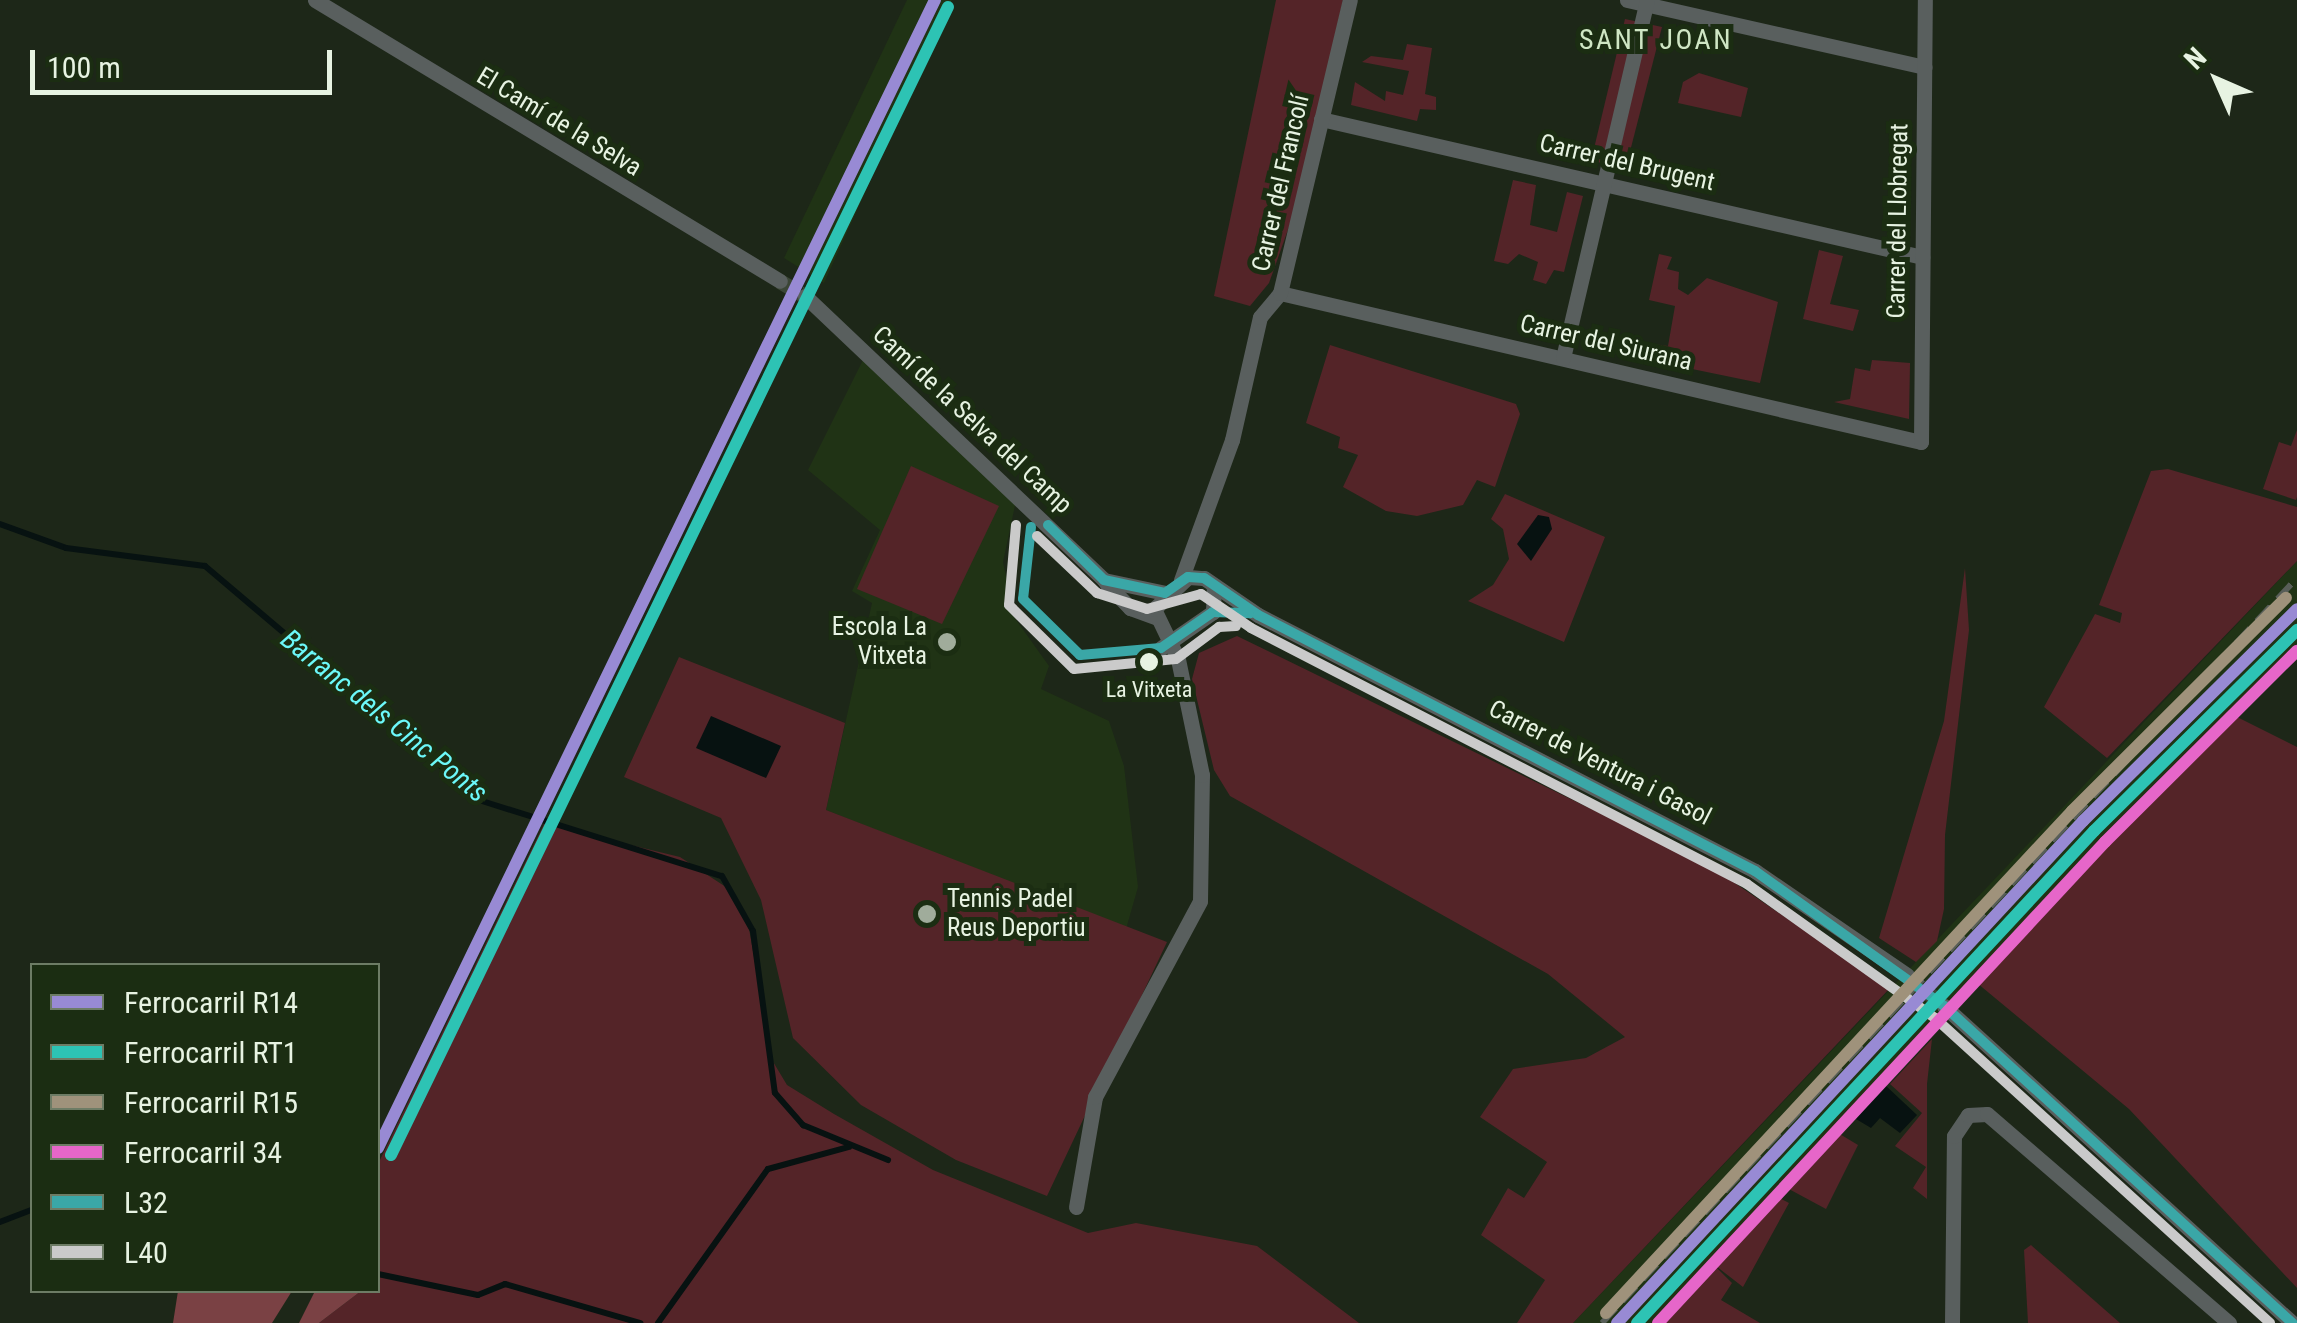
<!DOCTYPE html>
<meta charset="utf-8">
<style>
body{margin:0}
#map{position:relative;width:2297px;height:1323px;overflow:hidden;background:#1d2718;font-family:"Roboto Condensed",sans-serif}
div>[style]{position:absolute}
.built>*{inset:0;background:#203315}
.green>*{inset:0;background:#542428}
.forest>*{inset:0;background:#7a4144}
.water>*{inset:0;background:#071211}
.stream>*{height:6px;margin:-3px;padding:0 3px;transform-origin:3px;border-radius:3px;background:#071211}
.street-tunnel>*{height:15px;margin-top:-7.5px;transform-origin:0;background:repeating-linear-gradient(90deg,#3b4636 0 15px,transparent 0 23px)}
.street>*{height:15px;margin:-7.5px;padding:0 7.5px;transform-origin:7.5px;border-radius:7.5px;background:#595f5e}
.rail>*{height:6px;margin-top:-3px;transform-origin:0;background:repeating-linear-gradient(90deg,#585e58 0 20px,transparent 0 30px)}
.bus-1>*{height:10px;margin:-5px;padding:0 5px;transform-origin:5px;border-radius:5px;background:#3aa7a7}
.bus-2>*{height:10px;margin:-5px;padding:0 5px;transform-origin:5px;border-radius:5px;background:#cacaca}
.rail-1>*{height:12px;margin:-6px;padding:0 6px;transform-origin:6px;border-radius:6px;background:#988ad4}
.rail-2>*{height:12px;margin:-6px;padding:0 6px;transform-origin:6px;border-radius:6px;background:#2dc3b4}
.rail-3>*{height:12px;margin:-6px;padding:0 6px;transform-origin:6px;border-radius:6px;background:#9f927b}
.rail-4>*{height:12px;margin:-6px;padding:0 6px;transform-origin:6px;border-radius:6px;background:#e666c9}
.dots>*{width:28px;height:28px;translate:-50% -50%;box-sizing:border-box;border:5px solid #1b2d12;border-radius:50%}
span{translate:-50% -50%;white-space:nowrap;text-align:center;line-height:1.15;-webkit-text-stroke:10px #1b2d12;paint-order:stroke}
.bus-label{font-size:22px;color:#e7f3e2}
.street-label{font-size:25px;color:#e7f3e2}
.poi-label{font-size:25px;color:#e7f3e2}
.right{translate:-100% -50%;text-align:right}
.left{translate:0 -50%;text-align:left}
.neighbourhood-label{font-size:28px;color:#cfe6c4;letter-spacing:2.5px}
.water-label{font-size:28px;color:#6cf8f9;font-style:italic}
.legend{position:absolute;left:30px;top:963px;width:350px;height:330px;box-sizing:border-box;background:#1b2d12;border:2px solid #6d7c65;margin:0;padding:12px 18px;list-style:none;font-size:30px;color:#e7f3e2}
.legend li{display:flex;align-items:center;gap:20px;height:50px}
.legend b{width:50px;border:2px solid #6d7c65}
.north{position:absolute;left:2167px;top:30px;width:100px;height:100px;-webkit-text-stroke:8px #1b2d12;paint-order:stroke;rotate:315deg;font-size:28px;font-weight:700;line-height:40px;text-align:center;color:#e7f3e2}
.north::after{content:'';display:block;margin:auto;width:35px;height:45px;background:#e7f3e2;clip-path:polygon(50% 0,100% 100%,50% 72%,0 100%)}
.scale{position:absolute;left:30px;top:50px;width:302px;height:45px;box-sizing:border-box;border:5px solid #e7f3e2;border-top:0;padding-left:12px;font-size:30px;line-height:35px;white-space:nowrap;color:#e7f3e2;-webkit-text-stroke:8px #1b2d12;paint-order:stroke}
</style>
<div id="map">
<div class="built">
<div style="clip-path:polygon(907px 0,952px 0,824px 283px,784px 258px)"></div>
<div style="clip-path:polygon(866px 354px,1017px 496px,1003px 562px,1014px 617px,1049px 666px,1041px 689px,1109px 721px,1124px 766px,1138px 887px,1126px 929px,826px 810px,872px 603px,852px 591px,880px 530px,808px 470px)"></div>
<div style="clip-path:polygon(2297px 561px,2297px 643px,1661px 1323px,1573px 1323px)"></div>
</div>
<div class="green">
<div style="clip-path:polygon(1276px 0,1343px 0,1295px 210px,1269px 283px,1250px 306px,1214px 296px)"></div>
<div style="clip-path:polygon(1625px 19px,1662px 27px,1626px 167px,1591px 161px)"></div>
<div style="clip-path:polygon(1407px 44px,1432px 48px,1425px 94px,1436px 97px,1436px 110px,1420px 109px,1417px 121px,1351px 105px,1355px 82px,1385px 101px,1386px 91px,1403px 95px,1409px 71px,1362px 62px,1371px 56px,1403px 60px)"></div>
<div style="clip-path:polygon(1699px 73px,1748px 88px,1741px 117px,1678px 103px,1683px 82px)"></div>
<div style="clip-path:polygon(1513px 180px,1536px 185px,1530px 225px,1557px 232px,1567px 192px,1583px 196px,1564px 272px,1554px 270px,1546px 284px,1533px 280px,1538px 262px,1519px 254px,1508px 264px,1494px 261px)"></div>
<div style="clip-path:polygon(1819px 250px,1843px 256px,1830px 304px,1859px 310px,1853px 331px,1803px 319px)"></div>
<div style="clip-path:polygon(1659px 254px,1672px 257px,1667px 269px,1679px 272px,1678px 289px,1688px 295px,1707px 278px,1778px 302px,1760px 383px,1634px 357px,1640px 342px,1668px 346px,1675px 306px,1649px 300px)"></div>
<div style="clip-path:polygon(1330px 345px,1516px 404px,1520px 414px,1495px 487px,1477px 480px,1463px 505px,1417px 516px,1386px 511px,1343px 487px,1358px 455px,1338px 448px,1340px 437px,1306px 423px)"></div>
<div style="clip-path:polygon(1872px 360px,1910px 363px,1909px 419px,1834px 402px,1850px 399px,1855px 368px,1870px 371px)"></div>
<div style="clip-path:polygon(2297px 430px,2297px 497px,2296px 500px,2263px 489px,2279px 442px,2291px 446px)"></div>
<div style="clip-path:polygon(911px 466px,999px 506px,942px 624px,857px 589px)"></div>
<div style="clip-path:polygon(2168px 469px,2297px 507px,2297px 561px,2107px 758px,2044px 707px,2095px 614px,2120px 623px,2122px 613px,2099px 605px,2151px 471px)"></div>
<div style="clip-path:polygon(1505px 494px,1605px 537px,1564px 642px,1468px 601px,1493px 585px,1509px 559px,1503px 529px,1491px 519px)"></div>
<div style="clip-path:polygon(1965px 568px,1969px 630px,1945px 835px,1944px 909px,1937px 941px,1916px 962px,1879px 938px,1944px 721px)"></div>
<div style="clip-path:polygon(1237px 636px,1714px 869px,1890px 988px,1573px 1323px,1517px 1323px,1545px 1280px,1481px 1235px,1508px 1188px,1524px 1198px,1547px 1162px,1480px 1117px,1513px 1069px,1586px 1058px,1625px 1037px,1548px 974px,1230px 796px,1214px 770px,1192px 679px,1199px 653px)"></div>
<div style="clip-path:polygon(679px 657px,845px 723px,826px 810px,1167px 942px,1047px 1196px,956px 1160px,861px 1105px,793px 1038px,761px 900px,721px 818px,624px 777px)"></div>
<div style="clip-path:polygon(2227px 712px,2297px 747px,2297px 1288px,2129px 1109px,1977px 983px)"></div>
<div style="clip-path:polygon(544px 824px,680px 857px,732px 891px,747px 917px,772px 1060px,787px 1085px,834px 1114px,933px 1170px,1088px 1233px,1136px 1223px,1257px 1246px,1359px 1323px,319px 1323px,361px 1291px,378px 1290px,378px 1164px)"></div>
<div style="clip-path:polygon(1932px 1039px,1927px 1084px,1927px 1199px,1913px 1188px,1926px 1167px,1895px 1146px,1922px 1113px,1890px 1084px)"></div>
<div style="clip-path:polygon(1838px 1133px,1858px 1145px,1826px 1209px,1787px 1188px)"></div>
<div style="clip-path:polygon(1772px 1194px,1789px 1203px,1743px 1287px,1712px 1263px,1732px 1283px,1721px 1300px,1760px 1323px,1654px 1323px)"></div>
<div style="clip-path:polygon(2031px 1245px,2120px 1323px,2028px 1323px,2024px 1250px)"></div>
</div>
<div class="forest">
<div style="clip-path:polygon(178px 1291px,178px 1290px,292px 1291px,272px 1323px,173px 1323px)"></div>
<div style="clip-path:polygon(315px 1291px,315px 1290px,361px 1291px,319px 1323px,299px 1323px)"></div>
</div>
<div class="water">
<div style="clip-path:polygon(1538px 515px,1549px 517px,1552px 529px,1531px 561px,1517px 544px)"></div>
<div style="clip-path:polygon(711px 716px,781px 746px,766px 778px,696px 748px)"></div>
<div style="clip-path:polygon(1885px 1085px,1917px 1115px,1900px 1133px,1880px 1118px,1871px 1128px,1856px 1119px)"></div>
</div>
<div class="stream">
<div style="left:0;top:524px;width:70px;rotate:20deg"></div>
<div style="left:66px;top:548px;width:140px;rotate:7.4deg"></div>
<div style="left:205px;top:566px;width:363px;rotate:40.3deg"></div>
<div style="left:482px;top:801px;width:251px;rotate:17.4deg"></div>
<div style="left:722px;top:876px;width:63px;rotate:60.6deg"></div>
<div style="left:753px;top:931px;width:163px;rotate:82.3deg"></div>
<div style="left:775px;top:1093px;width:43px;rotate:48.8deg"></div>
<div style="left:803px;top:1125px;width:92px;rotate:22.4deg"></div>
<div style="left:0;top:1222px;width:34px;rotate:-21deg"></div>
<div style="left:378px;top:1274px;width:102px;rotate:11.9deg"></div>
<div style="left:478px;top:1295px;width:29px;rotate:-22deg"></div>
<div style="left:505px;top:1284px;width:141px;rotate:16.1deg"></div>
<div style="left:658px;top:1323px;width:189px;rotate:-54.5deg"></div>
<div style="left:768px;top:1169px;width:84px;rotate:-15.2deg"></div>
</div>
<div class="street-tunnel">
<div style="left:780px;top:281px;width:29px;rotate:31deg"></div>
<div style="left:1907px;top:975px;width:48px;rotate:40deg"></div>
</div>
<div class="street">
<div style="left:315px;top:0;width:543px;rotate:31.14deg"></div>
<div style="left:1627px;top:0;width:305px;rotate:12.7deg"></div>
<div style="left:1321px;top:119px;width:617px;rotate:12.93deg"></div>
<div style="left:1280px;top:293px;width:658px;rotate:13.09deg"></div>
<div style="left:1921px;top:442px;width:442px;rotate:-89.5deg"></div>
<div style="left:805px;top:296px;width:412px;rotate:43.5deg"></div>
<div style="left:1104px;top:580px;width:62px;rotate:12deg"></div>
<div style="left:1563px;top:358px;width:368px;rotate:-76.8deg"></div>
<div style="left:1181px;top:580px;width:149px;rotate:-70deg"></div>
<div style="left:1232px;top:440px;width:126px;rotate:-77.2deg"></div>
<div style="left:1260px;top:317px;width:31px;rotate:-50deg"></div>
<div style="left:1280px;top:293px;width:301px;rotate:-76.6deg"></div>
<div style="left:1106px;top:583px;width:35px;rotate:46deg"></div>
<div style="left:1130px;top:608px;width:27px;rotate:20deg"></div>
<div style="left:1161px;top:648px;width:63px;rotate:-34.7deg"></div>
<div style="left:1213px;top:612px;width:23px;rotate:-88deg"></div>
<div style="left:1944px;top:1006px;width:471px;rotate:42.3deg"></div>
<div style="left:1076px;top:1207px;width:112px;rotate:-80.2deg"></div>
<div style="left:1095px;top:1097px;width:222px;rotate:-61.8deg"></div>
<div style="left:1200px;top:901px;width:126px;rotate:-89.1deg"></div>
<div style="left:1202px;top:775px;width:118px;rotate:-101.7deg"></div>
<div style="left:1178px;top:659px;width:55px;rotate:-115.6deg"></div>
<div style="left:1154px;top:609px;width:47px;rotate:-43.3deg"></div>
<div style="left:1188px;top:577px;width:16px;rotate:4deg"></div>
<div style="left:1204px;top:578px;width:65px;rotate:34.4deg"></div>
<div style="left:1258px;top:615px;width:559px;rotate:27.25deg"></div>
<div style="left:1755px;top:871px;width:184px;rotate:34.4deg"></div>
<div style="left:1952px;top:1323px;width:187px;rotate:-89.4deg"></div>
<div style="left:1954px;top:1136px;width:25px;rotate:-56deg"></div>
<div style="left:1968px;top:1115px;width:19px;rotate:-3deg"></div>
<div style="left:1987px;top:1114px;width:320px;rotate:40.8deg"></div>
</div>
<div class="rail">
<div style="left:1602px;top:1323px;width:1019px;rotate:-46.99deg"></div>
</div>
<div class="bus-1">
<div style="left:1048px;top:525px;width:78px;rotate:44.5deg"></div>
<div style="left:1104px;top:580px;width:62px;rotate:12deg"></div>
<div style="left:1031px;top:527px;width:72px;rotate:96.3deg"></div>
<div style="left:1023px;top:599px;width:80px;rotate:44.5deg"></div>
<div style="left:1080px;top:655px;width:81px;rotate:-4.9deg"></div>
<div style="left:1161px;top:648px;width:63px;rotate:-34.7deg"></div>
<div style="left:1213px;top:612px;width:37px;rotate:2deg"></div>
<div style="left:1165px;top:593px;width:28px;rotate:-35deg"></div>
<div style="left:1188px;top:577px;width:16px;rotate:4deg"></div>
<div style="left:1204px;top:578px;width:65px;rotate:34.4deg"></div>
<div style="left:1258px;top:615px;width:559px;rotate:27.25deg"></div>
<div style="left:1755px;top:871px;width:232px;rotate:35.5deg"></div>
<div style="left:1944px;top:1006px;width:471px;rotate:42.3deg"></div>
</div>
<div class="bus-2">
<div style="left:1016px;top:525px;width:80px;rotate:95deg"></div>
<div style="left:1009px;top:605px;width:91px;rotate:44.6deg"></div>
<div style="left:1074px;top:669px;width:102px;rotate:-5.6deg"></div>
<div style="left:1176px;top:659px;width:54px;rotate:-36.7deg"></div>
<div style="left:1219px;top:627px;width:17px;rotate:-3deg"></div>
<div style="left:1037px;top:536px;width:83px;rotate:43.5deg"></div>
<div style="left:1097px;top:593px;width:52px;rotate:17.7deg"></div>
<div style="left:1147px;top:609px;width:56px;rotate:-15.5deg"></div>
<div style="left:1201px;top:594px;width:60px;rotate:34.2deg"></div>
<div style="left:1251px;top:628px;width:558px;rotate:27.3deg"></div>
<div style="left:1747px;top:884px;width:231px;rotate:35.5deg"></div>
<div style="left:1935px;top:1018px;width:453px;rotate:42.3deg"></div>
</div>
<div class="rail-1">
<div style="left:378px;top:1148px;width:1276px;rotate:-64.12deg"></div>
<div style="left:1617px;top:1323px;width:685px;rotate:-47.13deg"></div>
<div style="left:2083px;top:821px;width:301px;rotate:-44.7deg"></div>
</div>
<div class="rail-2">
<div style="left:391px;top:1155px;width:1276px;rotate:-64.12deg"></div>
<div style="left:1637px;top:1323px;width:672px;rotate:-47.11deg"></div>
<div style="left:2094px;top:831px;width:286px;rotate:-44.7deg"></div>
</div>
<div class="rail-3">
<div style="left:1606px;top:1313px;width:685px;rotate:-47.13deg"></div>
<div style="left:2072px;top:811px;width:302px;rotate:-44.9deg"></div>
</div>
<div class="rail-4">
<div style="left:1658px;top:1323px;width:657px;rotate:-47.1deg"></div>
<div style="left:2105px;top:842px;width:271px;rotate:-44.9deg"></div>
</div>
<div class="dots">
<div style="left:947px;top:642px;background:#a0ac9b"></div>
<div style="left:1149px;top:662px;background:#e7f3e2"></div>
<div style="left:927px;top:914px;background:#a0ac9b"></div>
</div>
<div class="bus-label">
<span style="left:1149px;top:690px">La Vitxeta</span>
</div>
<div class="street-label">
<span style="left:559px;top:122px;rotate:31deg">El Camí de la Selva</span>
<span style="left:1627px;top:163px;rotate:13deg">Carrer del Brugent</span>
<span style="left:1281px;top:183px;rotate:-77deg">Carrer del Francolí</span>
<span style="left:1898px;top:221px;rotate:-89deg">Carrer del Llobregat</span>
<span style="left:1606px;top:343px;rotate:13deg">Carrer del Siurana</span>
<span style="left:972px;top:420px;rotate:43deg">Camí de la Selva del Camp</span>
<span style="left:1600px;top:763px;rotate:27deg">Carrer de Ventura i Gasol</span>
</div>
<div class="poi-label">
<span class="right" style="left:927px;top:642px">Escola La<br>Vitxeta</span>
<span class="left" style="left:947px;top:914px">Tennis Padel<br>Reus Deportiu</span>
</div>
<div class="neighbourhood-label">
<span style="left:1656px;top:40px">SANT JOAN</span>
</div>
<div class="water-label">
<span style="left:384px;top:716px;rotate:39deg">Barranc dels Cinc Ponts</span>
</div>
<ul class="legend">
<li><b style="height:12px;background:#988ad4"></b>Ferrocarril R14</li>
<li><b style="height:12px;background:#2dc3b4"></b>Ferrocarril RT1</li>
<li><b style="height:12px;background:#9f927b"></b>Ferrocarril R15</li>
<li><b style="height:12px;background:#e666c9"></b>Ferrocarril 34</li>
<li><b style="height:12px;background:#3aa7a7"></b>L32</li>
<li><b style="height:12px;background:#cacaca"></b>L40</li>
</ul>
<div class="north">N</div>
<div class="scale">100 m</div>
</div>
